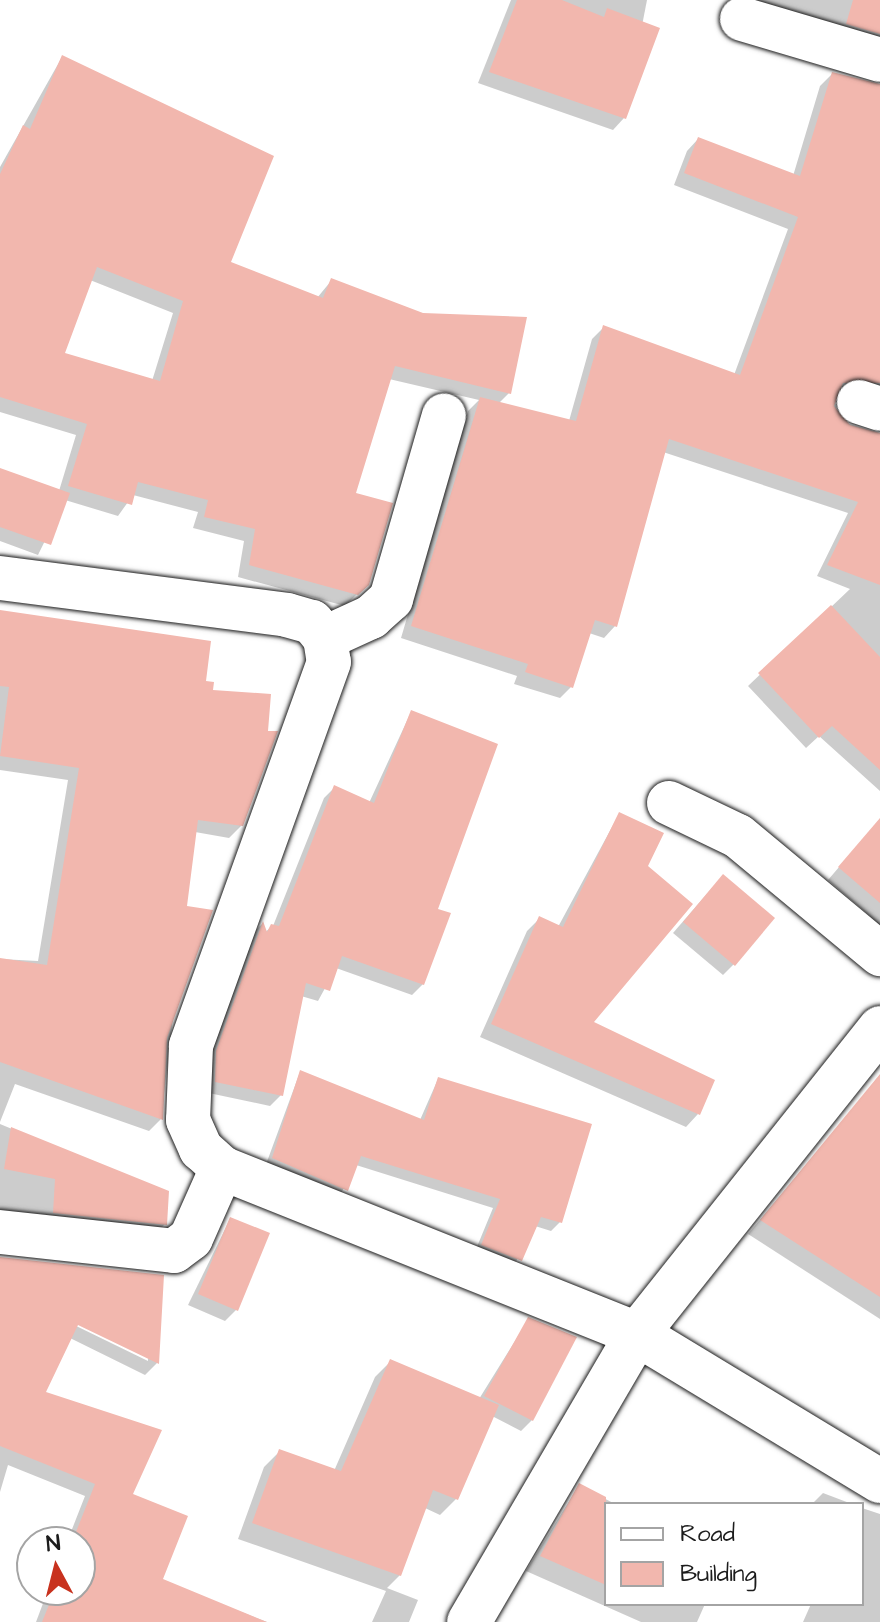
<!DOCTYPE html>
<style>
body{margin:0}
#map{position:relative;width:880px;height:1622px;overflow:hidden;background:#fff;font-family:"Architects Daughter",sans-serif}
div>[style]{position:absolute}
.shadow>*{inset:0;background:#0003}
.building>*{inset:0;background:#f2b7ae}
.roads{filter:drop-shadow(0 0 2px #1c1c1c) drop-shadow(0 0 2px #1c1c1c)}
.street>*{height:44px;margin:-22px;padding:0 22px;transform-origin:22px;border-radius:22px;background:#fff}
.secondary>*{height:44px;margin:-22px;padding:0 22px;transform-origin:22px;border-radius:22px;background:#fff}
span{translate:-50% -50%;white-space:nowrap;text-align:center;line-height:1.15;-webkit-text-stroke:6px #fff;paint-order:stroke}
.legend{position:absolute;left:604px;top:1502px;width:260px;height:104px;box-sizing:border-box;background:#fff;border:2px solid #a4a4a4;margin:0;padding:10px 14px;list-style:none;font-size:24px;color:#1c1c1c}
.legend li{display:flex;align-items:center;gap:16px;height:40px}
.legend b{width:40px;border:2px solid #a4a4a4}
.north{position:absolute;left:16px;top:1526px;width:80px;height:80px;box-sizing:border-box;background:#fff;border:2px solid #a4a4a4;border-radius:50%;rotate:353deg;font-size:22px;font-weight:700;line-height:32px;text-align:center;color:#1c1c1c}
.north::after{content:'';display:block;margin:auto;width:28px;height:36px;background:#c8321e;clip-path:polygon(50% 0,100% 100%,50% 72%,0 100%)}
</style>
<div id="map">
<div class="shadow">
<div style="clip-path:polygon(511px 0,647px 0,624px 118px,613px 130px,478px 83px)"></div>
<div style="clip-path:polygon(736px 0,880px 0,880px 51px)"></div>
<div style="clip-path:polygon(evenodd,62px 57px,229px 263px,317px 298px,331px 281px,509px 393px,498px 404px,569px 421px,592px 339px,604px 327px,734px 375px,788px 229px,674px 185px,687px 151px,698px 139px,793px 176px,820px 86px,832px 74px,880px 85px,880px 400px,854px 389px,833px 394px,839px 421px,880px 433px,880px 791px,819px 736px,806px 748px,748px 686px,850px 589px,817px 576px,848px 513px,663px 452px,615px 626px,604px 638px,589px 633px,571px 687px,560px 698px,514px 684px,517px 676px,401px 638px,468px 411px,479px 400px,389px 379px,353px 495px,367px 584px,345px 606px,238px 577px,244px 541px,193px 528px,198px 512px,133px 495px,118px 516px,65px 500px,38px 555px,0 541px,0 522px,59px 491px,76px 435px,0 412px,0 167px,62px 57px,90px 280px,173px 313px,152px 381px,63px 354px,90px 280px)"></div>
<div style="clip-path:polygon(0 612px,204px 683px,211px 692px,242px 825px,229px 838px,195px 832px,161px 1119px,149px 1131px,15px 1084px,0 1122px,0 959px,38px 961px,68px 780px,0 770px)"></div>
<div style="clip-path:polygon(411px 712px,435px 910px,423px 984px,412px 995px,336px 968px,318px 1001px,301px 996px,281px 1095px,270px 1106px,204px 1092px,206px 1063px,252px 934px,262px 924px,265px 932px,273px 926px,324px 798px,335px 787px,369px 803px)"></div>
<div style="clip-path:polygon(619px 814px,645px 866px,591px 1023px,698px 1114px,686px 1127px,480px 1037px,527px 931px,539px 919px,558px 927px)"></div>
<div style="clip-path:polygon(880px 819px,880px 943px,861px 927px,870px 916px,828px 880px)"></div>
<div style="clip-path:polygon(712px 888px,734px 964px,723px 975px,673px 933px)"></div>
<div style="clip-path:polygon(300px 1072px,420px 1120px,438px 1079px,560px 1222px,551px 1231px,535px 1226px,512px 1269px,474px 1254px,493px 1208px,356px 1165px,338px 1199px,265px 1167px)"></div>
<div style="clip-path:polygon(880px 1077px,880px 1319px,748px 1234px)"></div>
<div style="clip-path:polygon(0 1124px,167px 1193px,165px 1224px,153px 1236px,0 1220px)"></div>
<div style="clip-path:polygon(230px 1219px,236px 1310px,225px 1321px,188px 1305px)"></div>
<div style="clip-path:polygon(evenodd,0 1259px,162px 1277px,157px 1363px,145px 1375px,70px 1338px,43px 1393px,130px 1495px,160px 1580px,267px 1622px,36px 1622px,48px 1590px,80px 1590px,80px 1542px,67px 1542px,85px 1496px,8px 1465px,0 1492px,0 1259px,70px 1319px,148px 1357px,148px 1361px,68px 1322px,70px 1319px)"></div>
<div style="clip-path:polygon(528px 1320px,532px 1420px,521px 1431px,492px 1416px,456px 1499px,440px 1515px,425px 1508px,400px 1575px,387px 1588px,418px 1600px,409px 1622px,372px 1622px,386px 1591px,238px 1539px,264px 1467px,279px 1452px,334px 1471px,375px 1377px,391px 1361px,479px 1399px)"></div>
<div style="clip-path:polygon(579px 1485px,615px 1504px,606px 1504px,606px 1604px,705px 1604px,697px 1622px,641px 1622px,526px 1571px)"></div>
<div style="clip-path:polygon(823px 1493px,852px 1504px,812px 1504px)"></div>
<div style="clip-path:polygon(862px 1508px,880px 1514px,880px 1622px,803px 1622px,811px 1604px,862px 1604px)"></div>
</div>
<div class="building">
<div style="clip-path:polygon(517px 0,562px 0,604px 17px,607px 8px,660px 28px,626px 119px,489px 72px)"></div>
<div style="clip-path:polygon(853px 0,880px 0,880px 34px,846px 24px)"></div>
<div style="clip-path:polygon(evenodd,62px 55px,274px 156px,231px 262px,323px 298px,331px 278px,423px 313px,527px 317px,511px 394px,395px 366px,356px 493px,393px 503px,369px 585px,358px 595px,249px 565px,255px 529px,204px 517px,208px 500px,138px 482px,132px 505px,68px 486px,87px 424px,0 397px,0 174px,23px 125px,30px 129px,62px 55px,97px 267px,183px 301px,160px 381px,65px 353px,97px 267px)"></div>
<div style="clip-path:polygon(832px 72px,880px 84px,880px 383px,843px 383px,834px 406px,850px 425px,880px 433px,880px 585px,827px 565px,858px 502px,669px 439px,617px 627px,595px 620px,573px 688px,525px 672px,528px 664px,411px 626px,480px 397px,576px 421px,603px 325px,740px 375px,798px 217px,684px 173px,698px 137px,800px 176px)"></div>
<div style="clip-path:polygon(0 468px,70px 493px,51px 545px,0 527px)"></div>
<div style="clip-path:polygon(831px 605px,880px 657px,880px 770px,832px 726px,819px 738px,758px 673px)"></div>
<div style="clip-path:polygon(0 610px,211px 641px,206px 681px,214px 682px,213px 690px,271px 694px,268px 731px,278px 731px,243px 826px,198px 820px,187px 906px,213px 910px,167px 1038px,163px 1120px,0 1062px,0 958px,47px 965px,79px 768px,0 756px,9px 687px,0 686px)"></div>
<div style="clip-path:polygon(411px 710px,498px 744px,438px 909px,451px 913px,424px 985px,342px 956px,330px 991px,306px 983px,283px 1096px,215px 1082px,216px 1051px,263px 921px,267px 932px,271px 924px,279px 926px,334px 785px,374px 803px)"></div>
<div style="clip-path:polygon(619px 812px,664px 833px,648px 866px,693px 904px,594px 1022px,715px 1080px,700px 1115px,491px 1024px,539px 916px,563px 927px)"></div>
<div style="clip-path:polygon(880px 818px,880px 903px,838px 867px)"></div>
<div style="clip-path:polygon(723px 874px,775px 918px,735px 966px,683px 922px)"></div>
<div style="clip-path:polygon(300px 1070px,424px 1120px,438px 1077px,592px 1124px,562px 1223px,541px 1217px,522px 1261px,481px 1245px,500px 1199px,361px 1156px,348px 1191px,272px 1158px)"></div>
<div style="clip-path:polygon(880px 1074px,880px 1297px,760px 1220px)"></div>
<div style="clip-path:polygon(11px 1127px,169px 1191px,167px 1225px,53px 1213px,55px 1179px,4px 1169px)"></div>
<div style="clip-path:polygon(230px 1217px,270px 1233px,238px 1311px,198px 1294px)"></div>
<div style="clip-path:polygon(0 1257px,164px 1275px,159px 1364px,78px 1325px,46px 1392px,162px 1430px,133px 1494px,188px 1516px,163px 1579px,267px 1622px,42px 1622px,55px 1590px,80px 1590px,80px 1542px,72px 1542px,95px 1484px,0 1446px)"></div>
<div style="clip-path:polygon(528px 1317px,577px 1337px,533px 1421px,484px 1396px)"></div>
<div style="clip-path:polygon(390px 1359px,499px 1405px,458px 1500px,433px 1490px,401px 1576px,252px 1523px,279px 1449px,341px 1471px)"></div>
<div style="clip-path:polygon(579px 1483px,606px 1497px,606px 1585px,540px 1556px)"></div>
</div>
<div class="roads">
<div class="street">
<div style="left:742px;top:19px;width:144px;rotate:16.5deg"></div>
<div style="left:859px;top:402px;width:22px;rotate:18deg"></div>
<div style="left:0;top:578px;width:289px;rotate:7.3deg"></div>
<div style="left:287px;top:615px;width:26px;rotate:16deg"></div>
<div style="left:312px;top:622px;width:21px;rotate:51deg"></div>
<div style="left:325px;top:638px;width:24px;rotate:81deg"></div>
<div style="left:329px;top:662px;width:408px;rotate:109.8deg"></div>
<div style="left:191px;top:1046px;width:74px;rotate:92.3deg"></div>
<div style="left:188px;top:1120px;width:32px;rotate:66deg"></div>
<div style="left:201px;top:1149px;width:28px;rotate:42deg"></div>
<div style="left:222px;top:1168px;width:447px;rotate:21.8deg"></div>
<div style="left:637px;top:1334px;width:284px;rotate:31.2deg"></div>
<div style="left:325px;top:638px;width:51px;rotate:-24.5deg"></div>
<div style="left:371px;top:617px;width:27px;rotate:-42deg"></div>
<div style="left:391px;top:599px;width:191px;rotate:-73.9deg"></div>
<div style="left:669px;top:803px;width:76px;rotate:25.6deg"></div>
<div style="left:738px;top:836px;width:185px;rotate:39.7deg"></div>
<div style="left:0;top:1232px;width:175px;rotate:6.2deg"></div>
<div style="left:174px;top:1251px;width:21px;rotate:-37deg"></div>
<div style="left:191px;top:1238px;width:77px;rotate:-66.1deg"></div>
</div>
<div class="secondary">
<div style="left:469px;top:1622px;width:333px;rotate:-59.7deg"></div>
<div style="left:637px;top:1334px;width:391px;rotate:-51.5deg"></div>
</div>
</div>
<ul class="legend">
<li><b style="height:10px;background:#fff"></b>Road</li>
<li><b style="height:22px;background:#f2b7ae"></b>Building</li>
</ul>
<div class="north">N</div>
</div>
